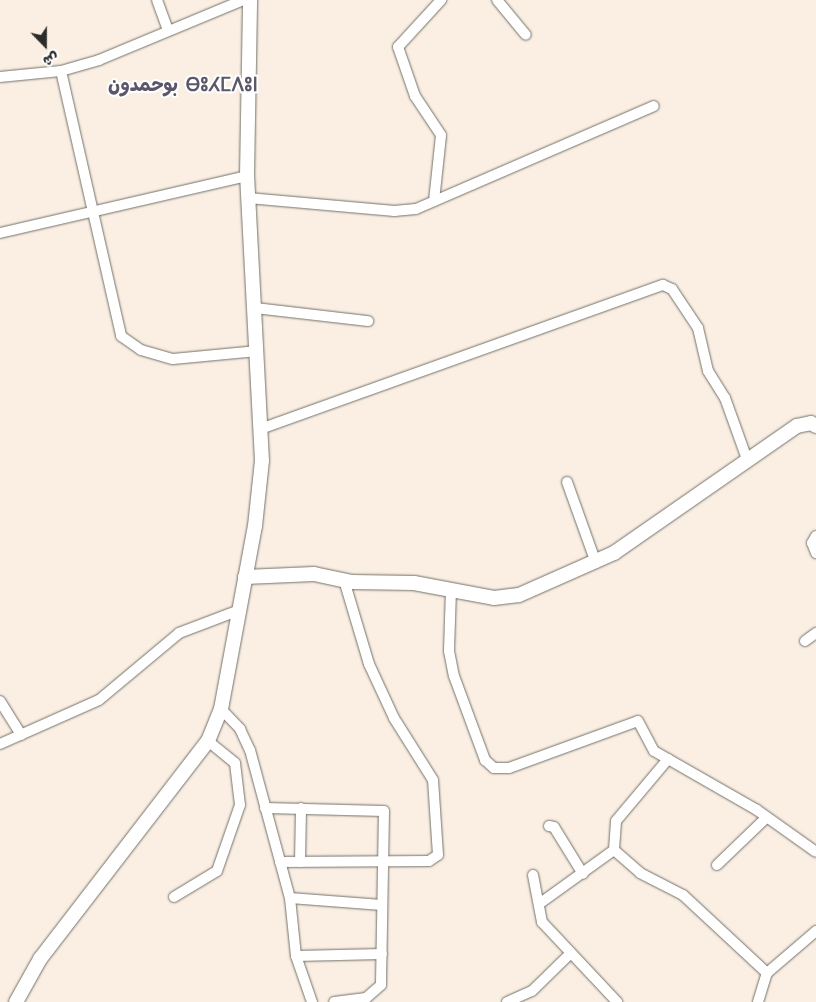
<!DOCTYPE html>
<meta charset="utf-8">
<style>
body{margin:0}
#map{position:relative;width:816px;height:1002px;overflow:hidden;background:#faefe2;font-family:Kalam,"Playpen Sans Arabic","Noto Sans Tifinagh",sans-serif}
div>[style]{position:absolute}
.roads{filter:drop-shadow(0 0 1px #73706b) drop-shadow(0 0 1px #73706b)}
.street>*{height:10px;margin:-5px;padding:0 5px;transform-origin:5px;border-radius:5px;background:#fff}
.secondary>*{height:14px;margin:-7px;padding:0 7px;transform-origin:7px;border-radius:7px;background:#fff}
span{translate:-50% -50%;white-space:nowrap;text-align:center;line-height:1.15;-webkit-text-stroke:4px #fff;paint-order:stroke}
.quarter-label{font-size:19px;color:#5b576a;font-weight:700}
.north{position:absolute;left:20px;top:20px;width:50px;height:50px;-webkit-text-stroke:4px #fff;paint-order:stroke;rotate:158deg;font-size:14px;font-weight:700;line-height:20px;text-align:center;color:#2b2b2b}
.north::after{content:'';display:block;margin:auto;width:18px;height:22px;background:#2b2b2b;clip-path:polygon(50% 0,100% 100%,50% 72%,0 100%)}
</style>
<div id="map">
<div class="roads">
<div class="street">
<div style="left:157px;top:0;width:32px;rotate:70deg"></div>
<div style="left:497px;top:0;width:45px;rotate:50.4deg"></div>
<div style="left:61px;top:71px;width:272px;rotate:77.2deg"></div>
<div style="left:121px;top:336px;width:24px;rotate:35deg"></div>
<div style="left:141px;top:350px;width:33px;rotate:16deg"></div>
<div style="left:173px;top:359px;width:85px;rotate:-5.4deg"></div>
<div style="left:0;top:77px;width:61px;rotate:-5.6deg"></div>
<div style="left:61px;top:71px;width:40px;rotate:-16deg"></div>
<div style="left:99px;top:60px;width:156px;rotate:-22.6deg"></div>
<div style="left:248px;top:198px;width:147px;rotate:5.1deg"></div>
<div style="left:394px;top:211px;width:22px;rotate:-5deg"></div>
<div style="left:416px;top:209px;width:259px;rotate:-23.4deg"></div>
<div style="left:434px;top:201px;width:66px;rotate:-83.9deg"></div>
<div style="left:441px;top:135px;width:47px;rotate:-123.7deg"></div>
<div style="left:415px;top:96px;width:52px;rotate:-109.1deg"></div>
<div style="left:398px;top:47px;width:64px;rotate:-47.5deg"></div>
<div style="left:0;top:233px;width:253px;rotate:-13deg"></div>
<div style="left:255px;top:308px;width:114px;rotate:6.6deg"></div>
<div style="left:263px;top:428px;width:425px;rotate:-19.7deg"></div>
<div style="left:663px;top:285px;width:10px;rotate:24deg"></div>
<div style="left:672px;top:289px;width:47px;rotate:56.3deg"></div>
<div style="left:698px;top:328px;width:44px;rotate:76.9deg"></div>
<div style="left:708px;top:371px;width:32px;rotate:58deg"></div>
<div style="left:725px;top:398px;width:65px;rotate:70.2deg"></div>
<div style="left:567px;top:482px;width:86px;rotate:70.3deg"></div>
<div style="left:816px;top:536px;width:8px;rotate:120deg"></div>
<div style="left:812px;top:543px;width:11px;rotate:68deg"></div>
<div style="left:451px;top:590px;width:61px;rotate:91.9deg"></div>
<div style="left:449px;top:651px;width:25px;rotate:79deg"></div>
<div style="left:454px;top:676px;width:90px;rotate:69.7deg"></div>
<div style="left:485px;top:760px;width:12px;rotate:42deg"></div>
<div style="left:494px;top:768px;width:15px"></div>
<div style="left:509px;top:768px;width:137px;rotate:-20deg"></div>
<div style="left:638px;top:721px;width:34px;rotate:62deg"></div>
<div style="left:654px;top:751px;width:119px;rotate:29.8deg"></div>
<div style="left:757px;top:810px;width:72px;rotate:35.4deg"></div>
<div style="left:805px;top:641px;width:14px;rotate:-36deg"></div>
<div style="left:0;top:701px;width:40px;rotate:58deg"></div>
<div style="left:221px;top:709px;width:28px;rotate:46deg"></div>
<div style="left:240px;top:729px;width:23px;rotate:65deg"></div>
<div style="left:250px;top:750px;width:153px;rotate:74.9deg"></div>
<div style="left:290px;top:898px;width:58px;rotate:84.1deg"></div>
<div style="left:296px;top:956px;width:49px;rotate:70.8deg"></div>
<div style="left:0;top:744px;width:108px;rotate:-24deg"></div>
<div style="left:99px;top:700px;width:104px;rotate:-39.9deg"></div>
<div style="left:179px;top:633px;width:62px;rotate:-20.8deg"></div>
<div style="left:265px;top:808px;width:119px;rotate:1.4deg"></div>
<div style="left:384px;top:811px;width:174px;rotate:91deg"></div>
<div style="left:381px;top:985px;width:20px;rotate:139deg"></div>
<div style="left:366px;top:998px;width:32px;rotate:173deg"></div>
<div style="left:549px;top:826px;width:5px;rotate:11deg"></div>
<div style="left:554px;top:827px;width:55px;rotate:58.3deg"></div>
<div style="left:614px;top:850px;width:35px;rotate:41deg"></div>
<div style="left:640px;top:873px;width:48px;rotate:27.1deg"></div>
<div style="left:683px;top:895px;width:115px;rotate:42.9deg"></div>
<div style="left:280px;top:862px;width:149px;rotate:-0.4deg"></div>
<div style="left:429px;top:861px;width:11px;rotate:-34deg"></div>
<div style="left:438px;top:855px;width:75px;rotate:-93.8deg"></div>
<div style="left:433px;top:780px;width:73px;rotate:-122.2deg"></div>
<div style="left:394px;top:718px;width:60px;rotate:-114.8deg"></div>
<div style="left:369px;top:664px;width:88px;rotate:-106.6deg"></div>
<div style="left:300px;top:862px;width:54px;rotate:-88.9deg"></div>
<div style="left:717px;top:865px;width:68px;rotate:-43.8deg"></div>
<div style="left:533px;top:875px;width:48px;rotate:79.2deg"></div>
<div style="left:542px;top:922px;width:110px;rotate:46.8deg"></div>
<div style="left:174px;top:897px;width:50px;rotate:-31.2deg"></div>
<div style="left:217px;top:871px;width:70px;rotate:-70.8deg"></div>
<div style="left:240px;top:805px;width:42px;rotate:-96.8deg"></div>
<div style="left:235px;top:763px;width:35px;rotate:-141deg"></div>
<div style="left:290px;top:898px;width:92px;rotate:4.4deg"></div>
<div style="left:539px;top:904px;width:92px;rotate:-35.8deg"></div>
<div style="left:614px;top:850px;width:29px;rotate:-86deg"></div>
<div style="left:616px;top:821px;width:81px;rotate:-50deg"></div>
<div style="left:296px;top:956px;width:86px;rotate:-1.3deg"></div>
<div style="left:507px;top:1002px;width:27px;rotate:-24deg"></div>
<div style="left:532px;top:991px;width:54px;rotate:-44.3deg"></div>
<div style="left:758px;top:1002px;width:30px;rotate:-73deg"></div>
<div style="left:767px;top:973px;width:65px;rotate:-40.6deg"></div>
</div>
<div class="secondary">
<div style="left:245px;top:577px;width:69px;rotate:-2.5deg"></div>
<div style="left:314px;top:574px;width:39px;rotate:12deg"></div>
<div style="left:352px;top:582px;width:62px;rotate:0.9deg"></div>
<div style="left:414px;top:583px;width:81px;rotate:10.6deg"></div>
<div style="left:494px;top:598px;width:25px;rotate:-7deg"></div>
<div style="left:519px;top:595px;width:104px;rotate:-23.9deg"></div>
<div style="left:614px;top:553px;width:223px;rotate:-34.8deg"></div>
<div style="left:797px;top:426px;width:14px;rotate:-12deg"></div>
<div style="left:811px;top:423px;width:6px;rotate:31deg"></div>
<div style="left:16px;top:1002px;width:49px;rotate:-60.8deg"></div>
<div style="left:40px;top:959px;width:275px;rotate:-52.4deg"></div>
<div style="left:208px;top:741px;width:35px;rotate:-68deg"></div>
<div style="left:221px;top:709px;width:186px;rotate:-79.5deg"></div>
<div style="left:255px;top:526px;width:65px;rotate:-83.9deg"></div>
<div style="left:262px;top:461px;width:285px;rotate:-93deg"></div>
<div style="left:247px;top:176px;width:176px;rotate:-89deg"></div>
</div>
</div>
<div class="quarter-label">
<span style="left:183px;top:87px">بوحمدون ⴱⵓⵃⵎⴷⵓⵏ</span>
</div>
<div class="north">ش</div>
</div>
